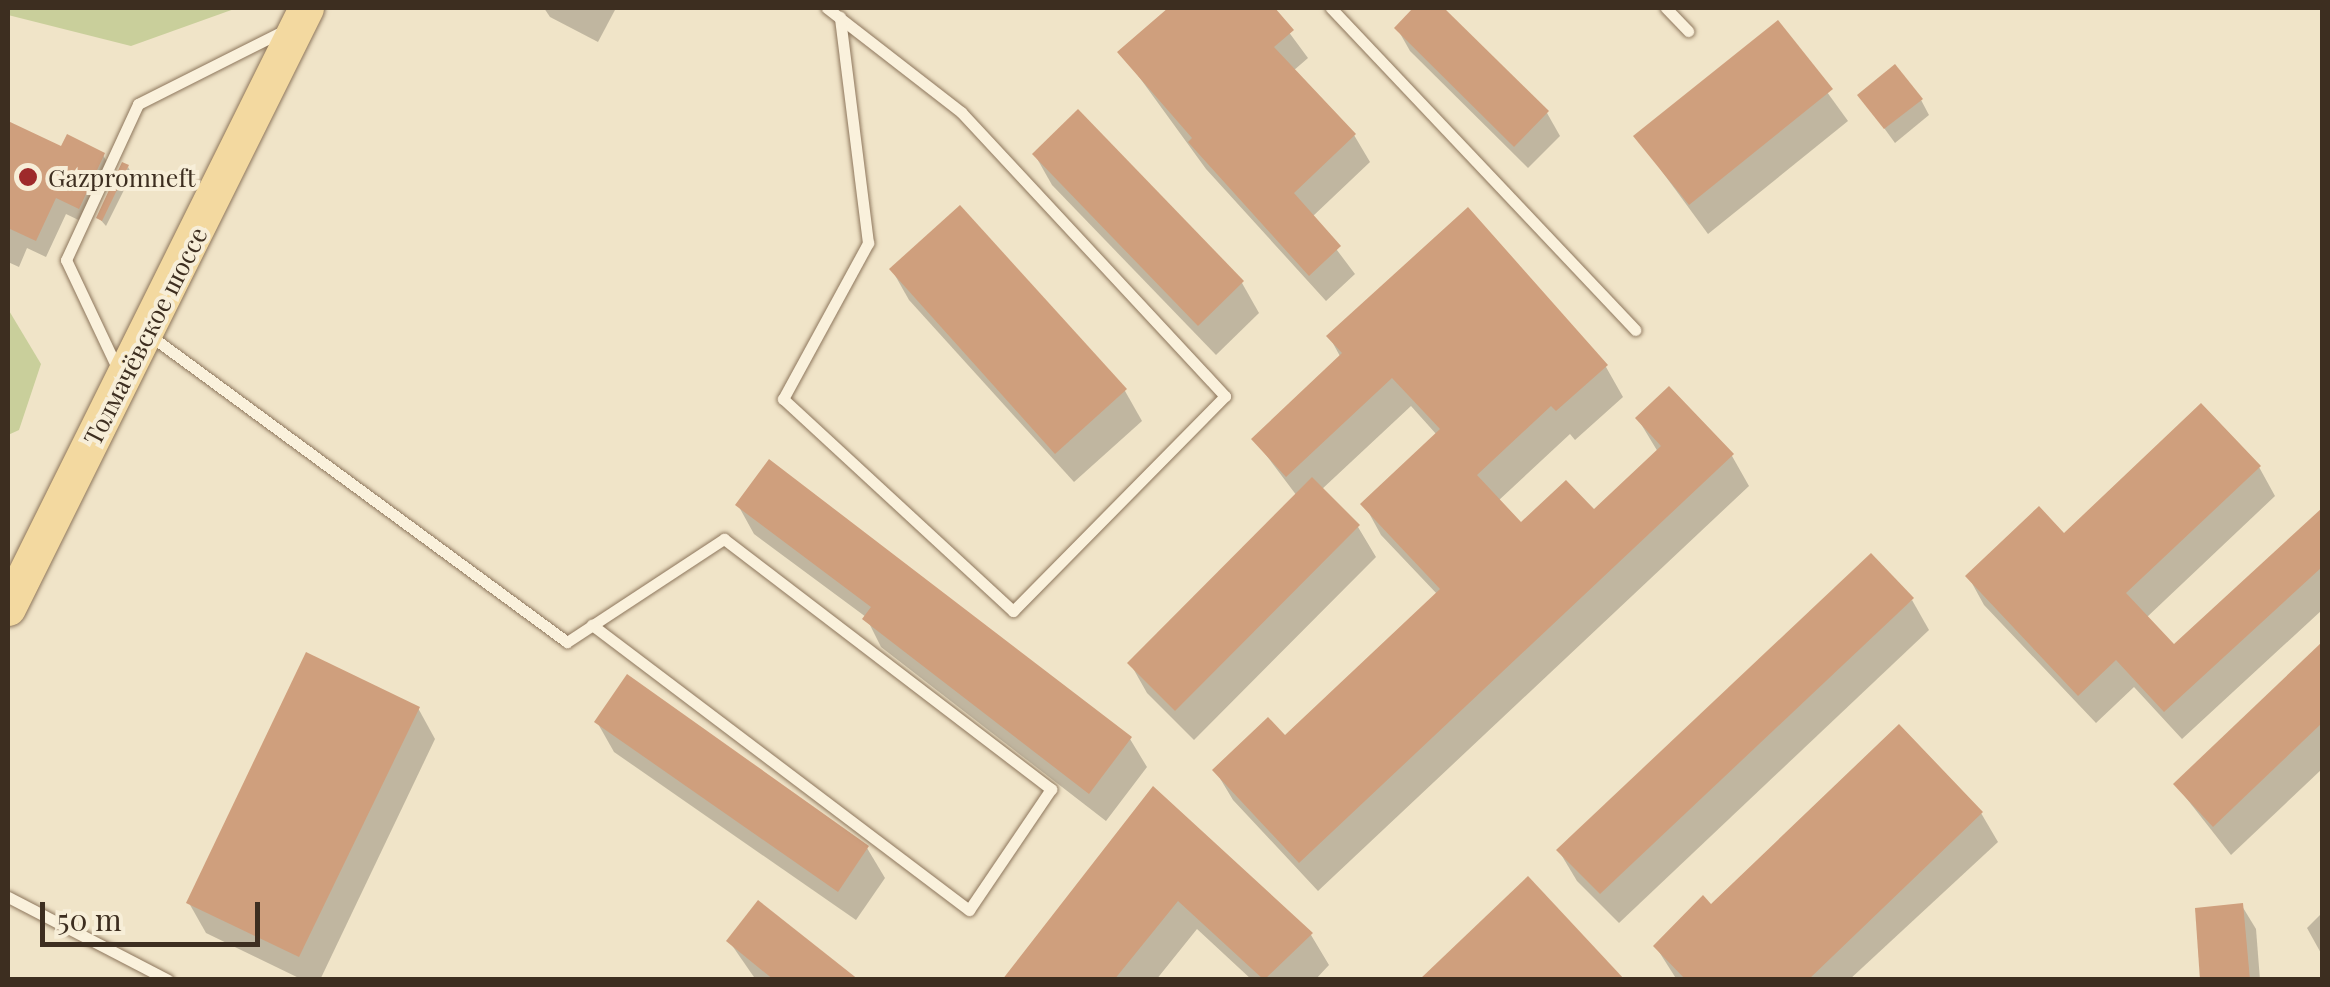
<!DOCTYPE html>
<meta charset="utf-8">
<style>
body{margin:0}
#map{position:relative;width:2330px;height:987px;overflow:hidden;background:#f0e4c8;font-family:"Playfair Display",serif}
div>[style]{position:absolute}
.green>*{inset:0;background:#c9cf9b}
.shadow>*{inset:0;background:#0003}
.building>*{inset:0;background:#cf9f7d}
.roads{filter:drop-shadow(0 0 2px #8d765c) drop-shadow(0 0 2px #8d765c)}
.service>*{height:11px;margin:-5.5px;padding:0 5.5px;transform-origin:5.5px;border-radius:5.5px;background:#faf1dc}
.primary>*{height:35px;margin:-17.5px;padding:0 17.5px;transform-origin:17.5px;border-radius:17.5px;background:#f3d9a0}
.dots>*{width:28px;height:28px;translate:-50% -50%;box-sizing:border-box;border:5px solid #f7eed8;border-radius:50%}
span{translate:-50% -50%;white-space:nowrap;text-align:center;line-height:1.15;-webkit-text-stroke:8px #f7eed8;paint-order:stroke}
.poi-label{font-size:25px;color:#3d2e20}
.left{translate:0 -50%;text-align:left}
.street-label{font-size:25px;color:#3d2e20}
.frame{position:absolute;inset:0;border:10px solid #3d2e20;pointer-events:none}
.scale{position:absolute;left:40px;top:902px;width:220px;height:45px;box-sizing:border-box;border:5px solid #3d2e20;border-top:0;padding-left:12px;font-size:30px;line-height:35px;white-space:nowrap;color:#3d2e20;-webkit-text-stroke:8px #f7eed8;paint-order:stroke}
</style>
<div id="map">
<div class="green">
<div style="clip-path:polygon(8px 8px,237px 8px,131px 46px,8px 15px)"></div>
<div style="clip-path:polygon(8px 309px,41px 364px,19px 430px,8px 435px)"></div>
</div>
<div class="shadow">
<div style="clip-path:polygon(544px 8px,616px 8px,598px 42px,550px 17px)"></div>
<div style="clip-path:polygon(1172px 8px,1271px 8px,1308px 58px,1293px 71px,1354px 135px,1370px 162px,1312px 217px,1355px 274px,1326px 301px,1206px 169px,1121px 52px)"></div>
<div style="clip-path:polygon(1417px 8px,1440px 8px,1547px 113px,1560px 136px,1528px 168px,1410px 51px,1397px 28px)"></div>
<div style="clip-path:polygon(1777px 23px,1848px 121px,1708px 234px,1636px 136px)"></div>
<div style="clip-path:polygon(1860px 95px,1921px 100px,1929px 115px,1895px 143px)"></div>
<div style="clip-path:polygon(12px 126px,62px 150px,103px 155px,113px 173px,89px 225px,66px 214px,46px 257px,27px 248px,19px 267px,8px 262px)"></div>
<div style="clip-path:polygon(1035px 155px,1242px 283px,1259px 313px,1216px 355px,1052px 185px)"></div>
<div style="clip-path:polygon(128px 167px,132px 174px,106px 226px,99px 218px)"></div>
<div style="clip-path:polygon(892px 270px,1125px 391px,1142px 421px,1074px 482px,909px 300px)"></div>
<div style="clip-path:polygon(1329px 336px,1606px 367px,1623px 397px,1575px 440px,1570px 434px,1498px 501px,1521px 525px,1594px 512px,1658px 452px,1638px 419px,1732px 456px,1749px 486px,1318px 891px,1233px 800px,1215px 770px,1285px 738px,1438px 595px,1381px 535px,1364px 504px,1437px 435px,1411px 406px,1321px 490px,1358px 527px,1376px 557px,1194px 740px,1147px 693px,1130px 663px,1297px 496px,1254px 439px,1341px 358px)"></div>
<div style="clip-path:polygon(2259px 467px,2275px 496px,2146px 618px,2174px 647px,2315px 517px,2322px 525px,2322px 610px,2182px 739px,2134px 687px,2096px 723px,1984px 605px,1968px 576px)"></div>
<div style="clip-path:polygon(738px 505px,1130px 739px,1147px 767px,1106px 821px,881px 647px,866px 617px,754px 534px)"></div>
<div style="clip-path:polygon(1912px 600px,1929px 630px,1619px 923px,1577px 881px,1559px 851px)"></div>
<div style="clip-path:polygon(2322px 646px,2322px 769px,2231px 855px,2176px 785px)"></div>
<div style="clip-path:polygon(418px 708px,435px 739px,320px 980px,303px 980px,206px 933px,189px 903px)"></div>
<div style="clip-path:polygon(597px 722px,867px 848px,885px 878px,856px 920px,614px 752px)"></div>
<div style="clip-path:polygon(1153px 790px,1311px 935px,1329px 965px,1315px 980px,1252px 980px,1197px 929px,1156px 980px,1003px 980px)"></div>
<div style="clip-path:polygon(1981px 813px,1998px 842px,1849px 980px,1677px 980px,1656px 947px,1711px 907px)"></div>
<div style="clip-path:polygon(2242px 906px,2256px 929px,2260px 980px,2203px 980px)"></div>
<div style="clip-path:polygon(2322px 913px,2322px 955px,2307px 928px)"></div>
<div style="clip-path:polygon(729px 941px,855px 980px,756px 980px)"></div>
</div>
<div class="building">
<div style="clip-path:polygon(1168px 8px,1275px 8px,1294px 30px,1274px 47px,1356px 134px,1294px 193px,1341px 246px,1309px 276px,1188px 142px,1192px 138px,1117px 52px)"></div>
<div style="clip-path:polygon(1413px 8px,1444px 8px,1549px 111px,1514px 147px,1394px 28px)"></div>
<div style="clip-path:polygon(1778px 20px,1833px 89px,1689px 205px,1633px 136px)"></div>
<div style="clip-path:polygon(1895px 64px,1923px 99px,1884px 129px,1857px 95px)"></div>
<div style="clip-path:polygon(1078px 109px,1244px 281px,1198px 326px,1032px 154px)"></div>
<div style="clip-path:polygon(8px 121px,61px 146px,67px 134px,105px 153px,79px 209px,56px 198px,36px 241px,8px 228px)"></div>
<div style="clip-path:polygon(122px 162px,129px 165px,102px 221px,96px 218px)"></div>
<div style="clip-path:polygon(960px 205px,1127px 389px,1055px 454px,889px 269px)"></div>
<div style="clip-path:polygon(1468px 207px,1608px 365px,1556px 411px,1551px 406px,1477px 475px,1521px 522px,1566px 480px,1594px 509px,1661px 446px,1635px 418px,1669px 386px,1734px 454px,1299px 863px,1212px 770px,1268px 717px,1285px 735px,1440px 589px,1360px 504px,1440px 429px,1392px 378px,1286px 477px,1251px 439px,1342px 353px,1326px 336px)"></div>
<div style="clip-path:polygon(2201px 403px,2261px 466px,2126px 593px,2174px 644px,2322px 508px,2322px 567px,2164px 712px,2116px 660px,2078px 696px,1965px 576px,2039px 506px,2064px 533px)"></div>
<div style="clip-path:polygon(769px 459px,1132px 737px,1089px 794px,862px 619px,871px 607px,735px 505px)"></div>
<div style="clip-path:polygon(1312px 477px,1360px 525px,1175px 711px,1127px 663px)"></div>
<div style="clip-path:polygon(1871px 553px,1914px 598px,1600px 894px,1556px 850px)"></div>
<div style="clip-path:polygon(2322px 642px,2322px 723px,2213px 827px,2173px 784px)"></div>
<div style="clip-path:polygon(306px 652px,420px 707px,299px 957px,186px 903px)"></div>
<div style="clip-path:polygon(627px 674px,869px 846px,838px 892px,594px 722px)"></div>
<div style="clip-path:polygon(1899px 724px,1983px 812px,1808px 980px,1686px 980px,1653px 946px,1703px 895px,1711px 904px)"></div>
<div style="clip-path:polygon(1153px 786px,1313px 933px,1264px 980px,1178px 901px,1114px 980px,1002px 980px)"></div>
<div style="clip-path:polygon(1528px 876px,1625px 980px,1419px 980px)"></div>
<div style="clip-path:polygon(758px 900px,859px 980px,774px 980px,726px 941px)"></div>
<div style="clip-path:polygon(2243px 903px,2250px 980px,2200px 980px,2195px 908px)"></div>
</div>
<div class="roads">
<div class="service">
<div style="left:827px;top:8px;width:170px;rotate:37.8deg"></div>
<div style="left:961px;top:112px;width:388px;rotate:47.1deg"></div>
<div style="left:1225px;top:396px;width:302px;rotate:134.6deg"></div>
<div style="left:1013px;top:611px;width:313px;rotate:-137.3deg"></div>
<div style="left:783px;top:399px;width:178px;rotate:-61.4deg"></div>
<div style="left:868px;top:243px;width:228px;rotate:-97.1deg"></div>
<div style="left:1331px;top:8px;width:443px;rotate:46.6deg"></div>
<div style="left:1666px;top:8px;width:32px;rotate:46deg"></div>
<div style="left:148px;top:334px;width:520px;rotate:36.32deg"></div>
<div style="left:567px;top:642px;width:188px;rotate:-33.3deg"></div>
<div style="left:724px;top:539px;width:412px;rotate:37.4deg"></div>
<div style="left:1051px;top:789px;width:146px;rotate:124.1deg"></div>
<div style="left:969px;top:910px;width:473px;rotate:-142.9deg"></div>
<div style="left:119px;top:372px;width:124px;rotate:-115.3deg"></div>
<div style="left:66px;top:260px;width:172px;rotate:-65.2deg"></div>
<div style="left:138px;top:104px;width:165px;rotate:-26.7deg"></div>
<div style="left:8px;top:897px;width:180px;rotate:27.4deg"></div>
</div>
<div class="primary">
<div style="left:8px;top:608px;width:670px;rotate:-63.59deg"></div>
</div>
</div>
<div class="dots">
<div style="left:28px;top:177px;background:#9e2a2b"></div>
</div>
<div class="poi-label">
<span class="left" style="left:48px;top:177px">Gazpromneft</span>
</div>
<div class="street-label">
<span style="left:145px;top:336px;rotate:-63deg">Толмачёвское шоссе</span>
</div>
<div class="frame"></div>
<div class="scale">50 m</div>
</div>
